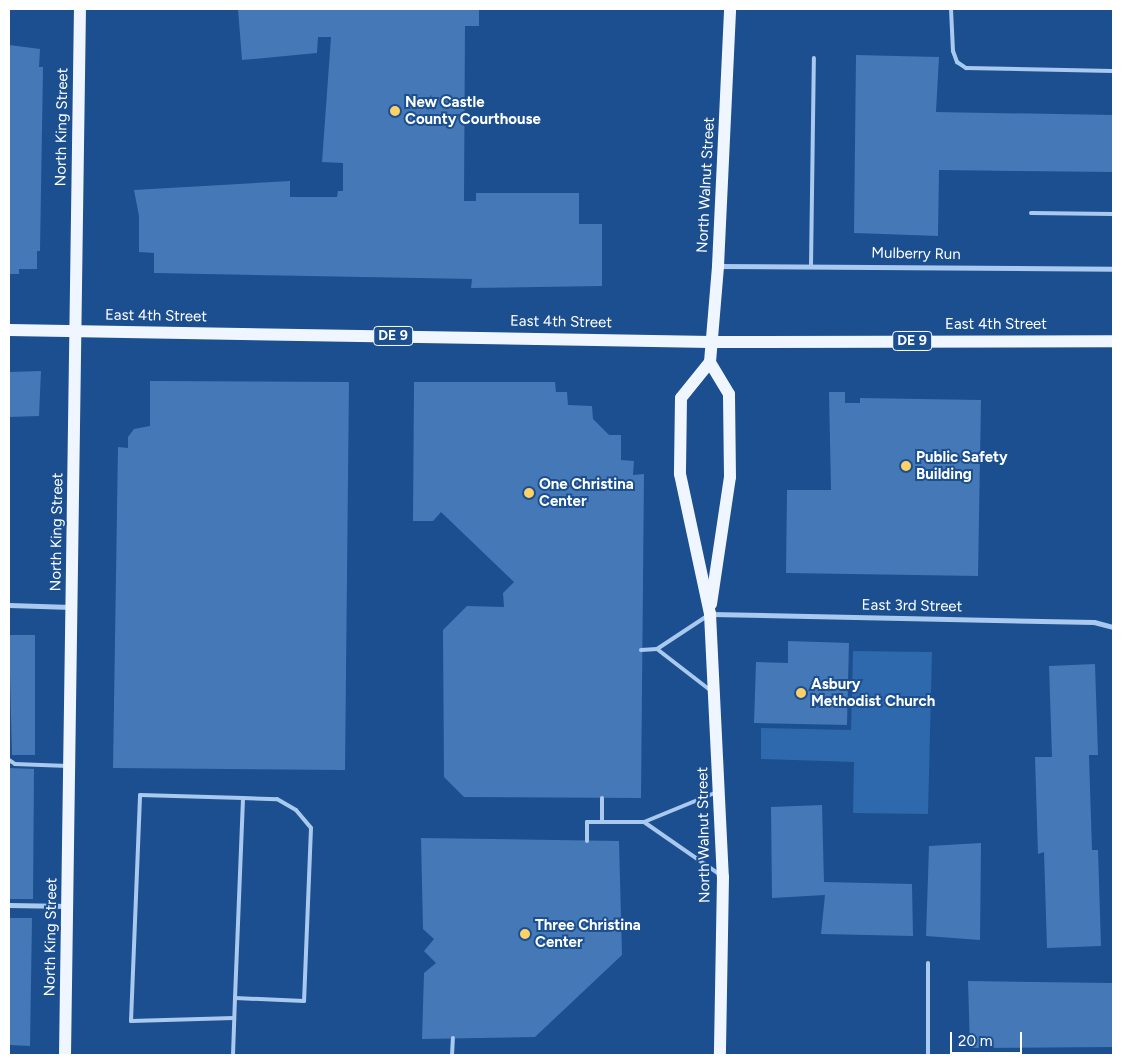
<!DOCTYPE html>
<style>
body{margin:0}
#map{position:relative;width:1122px;height:1064px;overflow:hidden;background:#1b4f8f;font-family:Figtree,sans-serif}
div>[style]{position:absolute}
.green>*{inset:0;background:#2e69ad}
.building>*{inset:0;background:#4478b7}
.lane>*{height:4px;margin:-2px;padding:0 2px;transform-origin:2px;border-radius:2px;background:#a9c9ee}
.street>*{height:5px;margin:-2.5px;padding:0 2.5px;transform-origin:2.5px;border-radius:2.5px;background:#a9c9ee}
.primary>*{height:12px;margin:-6px;padding:0 6px;transform-origin:6px;border-radius:6px;background:#f0f6ff}
.dots>*{width:14px;height:14px;translate:-50% -50%;box-sizing:border-box;border:2px solid #1b4f8f;border-radius:50%}
span{translate:-50% -50%;white-space:nowrap;text-align:center;line-height:1.15;-webkit-text-stroke:4px #1b4f8f;paint-order:stroke}
.shield-label span{padding:1px 4px;background:#1b4f8f;border:1px solid;border-radius:4px;-webkit-text-stroke-width:0}
.shield-label{font-size:14px;color:#fff;font-weight:700}
.poi-label{font-size:15px;color:#fff;font-weight:700}
.left{translate:0 -50%;text-align:left}
.street-label{font-size:15px;color:#fff}
.frame{position:absolute;inset:0;border:10px solid #fff;pointer-events:none}
.scale{position:absolute;left:950px;top:1032px;width:72px;height:22px;box-sizing:border-box;border:2px solid #fff;border-top:0;padding-left:6px;font-size:15px;line-height:18px;white-space:nowrap;color:#fff;-webkit-text-stroke:4px #1b4f8f;paint-order:stroke}
</style>
<div id="map">
<div class="green">
<div style="clip-path:polygon(853px 651px,932px 652px,928px 814px,853px 813px,854px 762px,761px 759px,761px 728px,851px 730px)"></div>
</div>
<div class="building">
<div style="clip-path:polygon(238px 9px,479px 9px,479px 26px,465px 26px,464px 201px,476px 201px,476px 193px,579px 193px,579px 224px,602px 224px,602px 286px,471px 288px,472px 279px,154px 273px,154px 253px,139px 252px,139px 216px,134px 190px,290px 181px,290px 197px,337px 197px,338px 191px,343px 191px,343px 163px,322px 162px,331px 37px,318px 37px,317px 53px,242px 60px)"></div>
<div style="clip-path:polygon(9px 45px,40px 49px,39px 67px,43px 67px,40px 251px,37px 251px,37px 269px,19px 269px,19px 274px,9px 274px)"></div>
<div style="clip-path:polygon(856px 55px,939px 57px,936px 112px,1113px 115px,1113px 172px,939px 170px,938px 236px,854px 233px)"></div>
<div style="clip-path:polygon(41px 371px,39px 416px,9px 417px,9px 372px)"></div>
<div style="clip-path:polygon(150px 381px,349px 382px,345px 770px,113px 768px,118px 447px,128px 448px,128px 437px,134px 429px,150px 426px)"></div>
<div style="clip-path:polygon(414px 382px,555px 382px,556px 392px,567px 392px,568px 405px,592px 406px,593px 419px,609px 435px,621px 435px,621px 460px,634px 461px,633px 475px,644px 474px,641px 798px,464px 797px,444px 777px,443px 630px,467px 606px,504px 607px,503px 593px,514px 582px,441px 512px,433px 521px,413px 521px)"></div>
<div style="clip-path:polygon(829px 392px,845px 392px,845px 403px,860px 403px,860px 398px,981px 400px,978px 576px,786px 573px,787px 490px,831px 490px)"></div>
<div style="clip-path:polygon(9px 635px,35px 635px,35px 755px,12px 755px)"></div>
<div style="clip-path:polygon(788px 641px,849px 643px,847px 725px,754px 723px,756px 662px,788px 663px)"></div>
<div style="clip-path:polygon(1095px 664px,1098px 755px,1089px 755px,1092px 850px,1098px 850px,1101px 946px,1047px 948px,1044px 852px,1038px 854px,1035px 757px,1052px 757px,1049px 666px)"></div>
<div style="clip-path:polygon(9px 768px,34px 769px,33px 899px,9px 899px)"></div>
<div style="clip-path:polygon(822px 805px,824px 882px,912px 884px,913px 936px,821px 934px,825px 895px,772px 898px,771px 807px)"></div>
<div style="clip-path:polygon(421px 838px,619px 841px,622px 955px,535px 1037px,422px 1039px,424px 973px,436px 963px,424px 951px,434px 939px,423px 929px)"></div>
<div style="clip-path:polygon(981px 843px,980px 940px,926px 936px,929px 846px)"></div>
<div style="clip-path:polygon(9px 918px,32px 918px,30px 1046px,9px 1045px)"></div>
<div style="clip-path:polygon(968px 981px,1113px 983px,1113px 1047px,970px 1048px)"></div>
</div>
<div class="lane">
<div style="left:951px;top:9px;width:42px;rotate:87.3deg"></div>
<div style="left:953px;top:51px;width:12px;rotate:70deg"></div>
<div style="left:957px;top:62px;width:11px;rotate:34deg"></div>
<div style="left:966px;top:68px;width:147px;rotate:1.2deg"></div>
<div style="left:1031px;top:213px;width:82px;rotate:0.7deg"></div>
<div style="left:811px;top:265px;width:207px;rotate:-89.2deg"></div>
<div style="left:657px;top:649px;width:60px;rotate:-33.4deg"></div>
<div style="left:641px;top:650px;width:16px;rotate:-4deg"></div>
<div style="left:657px;top:649px;width:67px;rotate:37.7deg"></div>
<div style="left:9px;top:760px;width:7px;rotate:34deg"></div>
<div style="left:15px;top:764px;width:53px;rotate:2.2deg"></div>
<div style="left:602px;top:822px;width:24px;rotate:-90deg"></div>
<div style="left:644px;top:822px;width:91px;rotate:34.7deg"></div>
<div style="left:587px;top:841px;width:19px;rotate:-90deg"></div>
<div style="left:587px;top:822px;width:57px"></div>
<div style="left:644px;top:822px;width:79px;rotate:-22.3deg"></div>
<div style="left:928px;top:963px;width:92px;rotate:90deg"></div>
<div style="left:234px;top:1018px;width:103px;rotate:178.3deg"></div>
<div style="left:131px;top:1021px;width:226px;rotate:-87.7deg"></div>
<div style="left:140px;top:795px;width:103px;rotate:1.7deg"></div>
<div style="left:233px;top:1055px;width:57px;rotate:-88deg"></div>
<div style="left:235px;top:998px;width:200px;rotate:-87.7deg"></div>
<div style="left:243px;top:798px;width:34px;rotate:2deg"></div>
<div style="left:277px;top:799px;width:22px;rotate:30deg"></div>
<div style="left:296px;top:810px;width:23px;rotate:50deg"></div>
<div style="left:311px;top:828px;width:173px;rotate:92.3deg"></div>
<div style="left:304px;top:1001px;width:69px;rotate:-177.5deg"></div>
<div style="left:452px;top:1055px;width:17px;rotate:-87deg"></div>
</div>
<div class="street">
<div style="left:719px;top:266px;width:394px;rotate:0.4deg"></div>
<div style="left:9px;top:605px;width:62px;rotate:1.8deg"></div>
<div style="left:710px;top:614px;width:384px;rotate:1.2deg"></div>
<div style="left:1094px;top:622px;width:20px;rotate:15deg"></div>
<div style="left:9px;top:905px;width:59px;rotate:1deg"></div>
</div>
<div class="primary">
<div style="left:9px;top:330px;width:702px;rotate:0.98deg"></div>
<div style="left:711px;top:342px;width:402px;rotate:-0.1deg"></div>
<div style="left:710px;top:362px;width:46px;rotate:128.9deg"></div>
<div style="left:681px;top:398px;width:76px;rotate:90.8deg"></div>
<div style="left:680px;top:474px;width:143px;rotate:77.9deg"></div>
<div style="left:710px;top:614px;width:263px;rotate:87.2deg"></div>
<div style="left:723px;top:877px;width:178px;rotate:91deg"></div>
<div style="left:711px;top:604px;width:128px;rotate:-81.5deg"></div>
<div style="left:730px;top:477px;width:83px;rotate:-90.7deg"></div>
<div style="left:729px;top:394px;width:37px;rotate:-121deg"></div>
<div style="left:710px;top:362px;width:96px;rotate:-85.2deg"></div>
<div style="left:718px;top:266px;width:257px;rotate:-87.3deg"></div>
<div style="left:65px;top:1055px;width:1046px;rotate:-89.18deg"></div>
</div>
<div class="dots">
<div style="left:395px;top:111px;background:#ffd166"></div>
<div style="left:906px;top:466px;background:#ffd166"></div>
<div style="left:529px;top:493px;background:#ffd166"></div>
<div style="left:801px;top:693px;background:#ffd166"></div>
<div style="left:525px;top:934px;background:#ffd166"></div>
</div>
<div class="shield-label">
<span style="left:393px;top:336px">DE 9</span>
<span style="left:912px;top:341px">DE 9</span>
</div>
<div class="poi-label">
<span class="left" style="left:405px;top:111px">New Castle<br>County Courthouse</span>
<span class="left" style="left:916px;top:466px">Public Safety<br>Building</span>
<span class="left" style="left:539px;top:493px">One Christina<br>Center</span>
<span class="left" style="left:811px;top:693px">Asbury<br>Methodist Church</span>
<span class="left" style="left:535px;top:934px">Three Christina<br>Center</span>
</div>
<div class="street-label">
<span style="left:62px;top:127px;rotate:-89deg">North King Street</span>
<span style="left:706px;top:185px;rotate:-87deg">North Walnut Street</span>
<span style="left:916px;top:254px;rotate:1deg">Mulberry Run</span>
<span style="left:156px;top:316px;rotate:1deg">East 4th Street</span>
<span style="left:561px;top:322px;rotate:1deg">East 4th Street</span>
<span style="left:996px;top:325px">East 4th Street</span>
<span style="left:57px;top:532px;rotate:-89deg">North King Street</span>
<span style="left:912px;top:606px;rotate:1deg">East 3rd Street</span>
<span style="left:704px;top:835px;rotate:-91deg">North Walnut Street</span>
<span style="left:51px;top:937px;rotate:-89deg">North King Street</span>
</div>
<div class="frame"></div>
<div class="scale">20 m</div>
</div>
